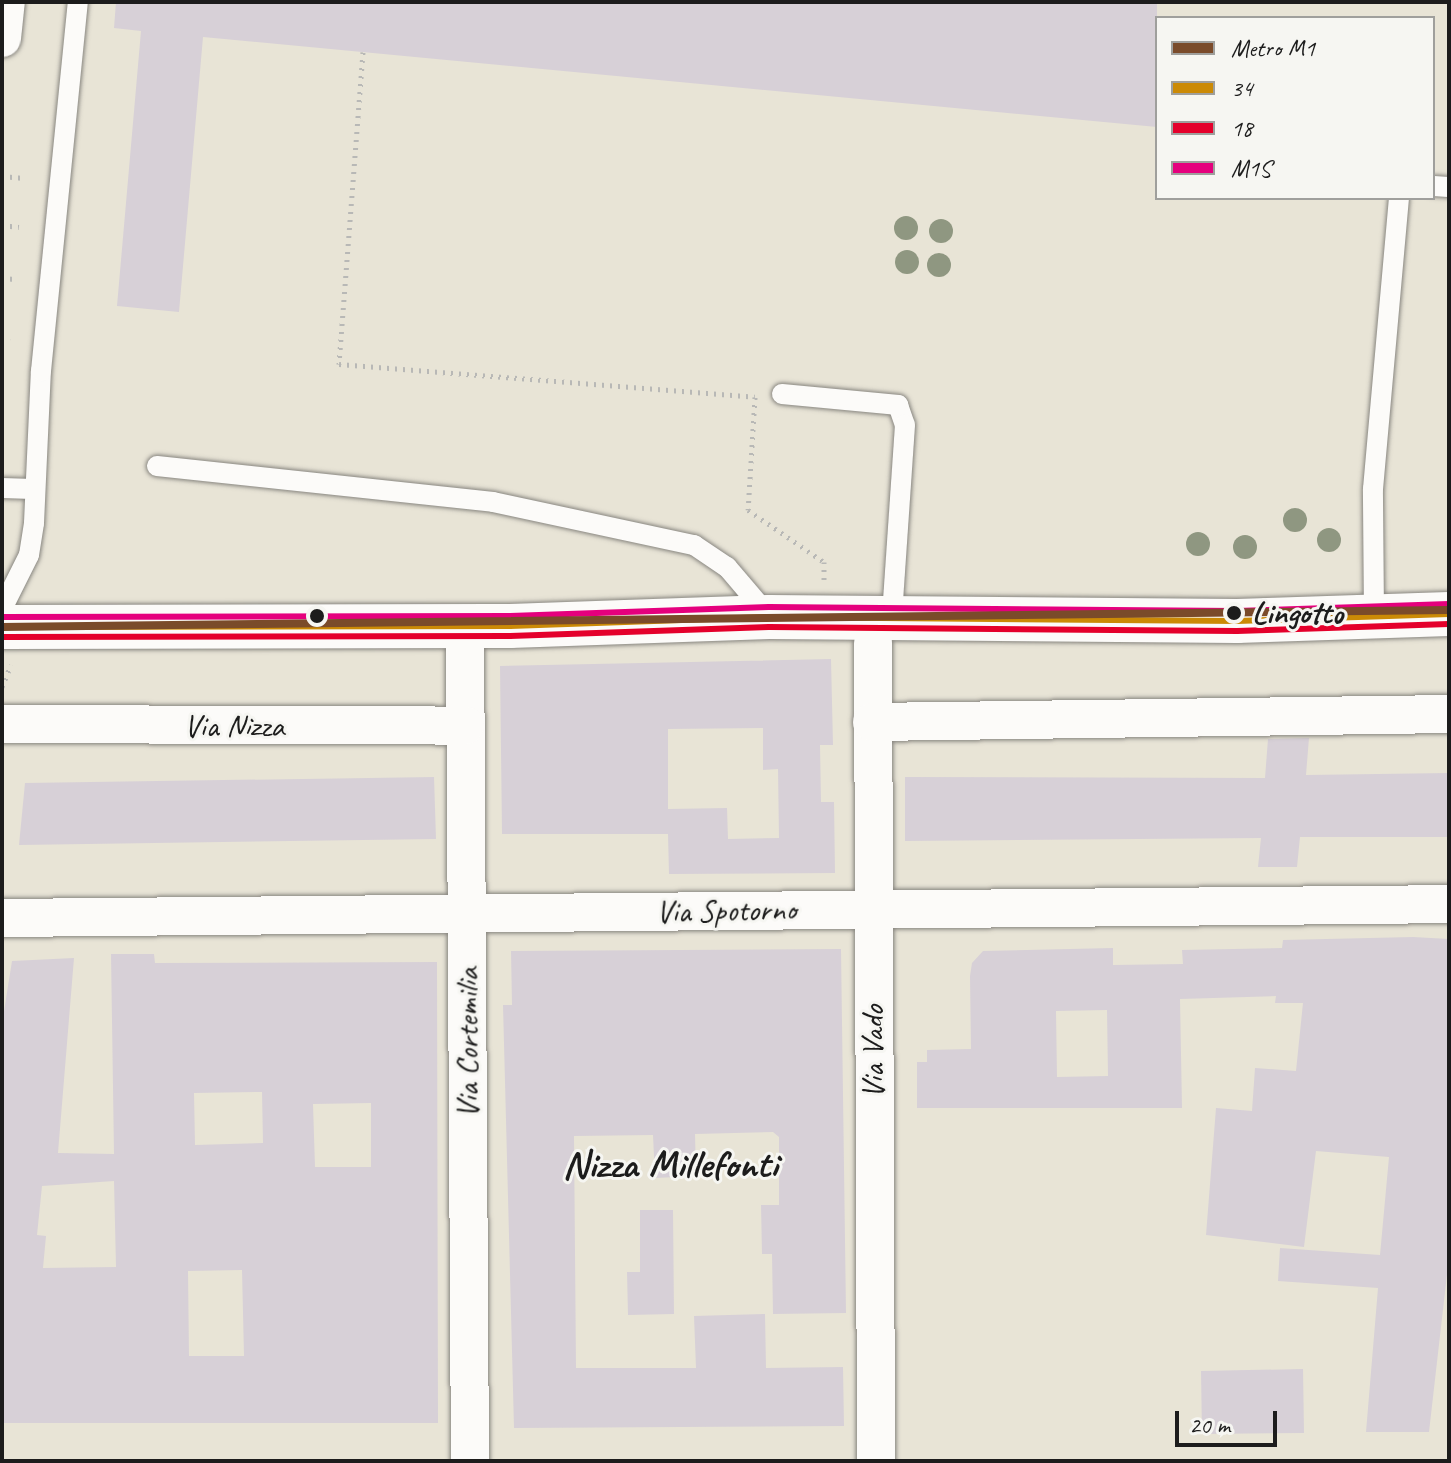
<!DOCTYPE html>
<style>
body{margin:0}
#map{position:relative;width:1451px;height:1463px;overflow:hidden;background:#e8e4d6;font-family:Caveat,sans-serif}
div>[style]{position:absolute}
.building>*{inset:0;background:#d7d0d7}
.path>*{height:5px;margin-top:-2.5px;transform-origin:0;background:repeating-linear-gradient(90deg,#b8b8b6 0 2px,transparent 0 8px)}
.roads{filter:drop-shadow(0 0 2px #888680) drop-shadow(0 0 2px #888680)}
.lane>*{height:20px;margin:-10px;padding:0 10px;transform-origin:10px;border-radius:10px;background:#fcfbf9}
.street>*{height:38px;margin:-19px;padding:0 19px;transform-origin:19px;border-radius:19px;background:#fcfbf9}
.secondary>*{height:44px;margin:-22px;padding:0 22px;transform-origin:22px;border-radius:22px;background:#fcfbf9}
.bus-1>*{height:6px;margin:-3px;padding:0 3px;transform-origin:3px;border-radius:3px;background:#cb8a06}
.bus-2>*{height:6px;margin:-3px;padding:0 3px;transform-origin:3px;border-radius:3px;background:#e4002b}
.bus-3>*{height:6px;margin:-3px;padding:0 3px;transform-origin:3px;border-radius:3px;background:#e5007d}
.metro-1>*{height:8px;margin:-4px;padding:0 4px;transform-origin:4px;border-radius:4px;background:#7a4b2a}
.trees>*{width:24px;height:24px;margin:-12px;border-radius:50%;background:#8f9781}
.dots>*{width:22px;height:22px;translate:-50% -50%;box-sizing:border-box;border:4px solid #f6f6f2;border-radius:50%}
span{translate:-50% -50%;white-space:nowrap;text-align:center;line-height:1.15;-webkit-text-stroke:6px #f6f6f2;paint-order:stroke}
.stop-label{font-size:32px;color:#1c1c1c;font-weight:700}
.left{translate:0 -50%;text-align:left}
.street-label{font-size:32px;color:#1c1c1c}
.district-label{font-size:40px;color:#1c1c1c;font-weight:700}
.frame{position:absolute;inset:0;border:4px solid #1c1c1c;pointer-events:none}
.legend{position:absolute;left:1155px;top:16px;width:280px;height:184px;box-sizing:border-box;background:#f6f6f2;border:2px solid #9f9f9c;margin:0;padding:10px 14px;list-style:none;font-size:24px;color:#1c1c1c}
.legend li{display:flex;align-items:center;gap:16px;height:40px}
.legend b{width:40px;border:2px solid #9f9f9c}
.scale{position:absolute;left:1175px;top:1411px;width:102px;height:36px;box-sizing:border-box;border:4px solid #1c1c1c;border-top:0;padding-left:10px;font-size:24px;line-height:28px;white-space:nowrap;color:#1c1c1c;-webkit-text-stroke:6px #f6f6f2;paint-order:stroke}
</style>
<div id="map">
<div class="building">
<div style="clip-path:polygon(116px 2px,1157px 2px,1157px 127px,203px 37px,179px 312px,117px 306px,141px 31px,114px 28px)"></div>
<div style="clip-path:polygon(evenodd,831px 659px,833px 745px,820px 745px,821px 802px,834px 802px,835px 873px,669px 874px,668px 834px,502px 834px,500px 666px,831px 659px,763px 728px,763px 770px,778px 769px,779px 838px,728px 839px,727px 808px,668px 809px,668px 729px,763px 728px)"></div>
<div style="clip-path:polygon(1309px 738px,1306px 775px,1449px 773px,1449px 837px,1300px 837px,1297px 867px,1258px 867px,1261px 838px,905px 841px,905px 777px,1265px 778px,1268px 739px)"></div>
<div style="clip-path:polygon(434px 777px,436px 839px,19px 845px,25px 783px)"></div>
<div style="clip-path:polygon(evenodd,1413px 937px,1449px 939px,1449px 1257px,1429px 1432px,1366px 1432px,1378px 1288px,1278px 1281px,1280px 1248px,1380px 1255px,1389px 1157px,1316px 1151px,1304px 1247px,1206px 1235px,1216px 1108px,1252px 1111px,1255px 1068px,1296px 1071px,1303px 1003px,1275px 1003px,1276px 996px,1180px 999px,1182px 1108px,917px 1108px,917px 1062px,927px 1062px,927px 1050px,971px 1049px,970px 976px,972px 963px,983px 951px,1113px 948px,1113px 965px,1183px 964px,1182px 950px,1282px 948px,1283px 940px,1413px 937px,1107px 1010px,1108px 1076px,1057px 1077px,1056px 1011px,1107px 1010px)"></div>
<div style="clip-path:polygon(841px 949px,846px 1313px,773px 1314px,772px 1254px,762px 1254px,761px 1205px,779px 1205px,779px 1137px,773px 1132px,695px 1134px,696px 1176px,655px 1178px,653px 1135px,574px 1136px,576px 1368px,696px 1368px,694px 1316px,765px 1314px,766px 1368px,843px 1367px,844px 1426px,514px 1428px,503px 1005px,512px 1005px,511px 951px)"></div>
<div style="clip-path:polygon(evenodd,111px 954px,154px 954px,155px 963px,437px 962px,438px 1423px,2px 1423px,2px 1024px,12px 961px,74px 958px,58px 1153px,114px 1154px,111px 954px,262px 1092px,263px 1143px,195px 1145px,194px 1093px,262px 1092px,111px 954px,371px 1103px,371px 1167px,315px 1167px,313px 1104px,371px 1103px,111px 954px,114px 1181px,116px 1267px,43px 1268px,46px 1236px,37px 1235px,42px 1186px,114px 1181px,111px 954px,242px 1270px,244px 1356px,189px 1356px,188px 1271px,242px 1270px)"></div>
<div style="clip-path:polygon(640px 1210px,673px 1210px,674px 1314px,628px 1315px,627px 1272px,640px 1272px)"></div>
<div style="clip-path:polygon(1303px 1369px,1304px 1433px,1202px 1434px,1201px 1371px)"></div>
</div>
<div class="path">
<div style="left:363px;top:52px;width:313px;rotate:94.4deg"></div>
<div style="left:339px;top:364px;width:417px;rotate:4.5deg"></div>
<div style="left:755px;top:397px;width:113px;rotate:93.5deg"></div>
<div style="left:748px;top:510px;width:92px;rotate:34.4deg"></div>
<div style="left:824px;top:562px;width:19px;rotate:90deg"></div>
<div style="left:2px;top:176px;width:22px;rotate:5deg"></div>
<div style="left:2px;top:225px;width:17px;rotate:7deg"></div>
<div style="left:2px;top:278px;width:13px;rotate:4deg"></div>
<div style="left:2px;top:340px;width:8px;rotate:7deg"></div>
<div style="left:2px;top:687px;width:24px;rotate:-68deg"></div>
</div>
<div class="roads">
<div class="lane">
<div style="left:1433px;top:186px;width:16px;rotate:4deg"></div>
<div style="left:782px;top:394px;width:117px;rotate:5.4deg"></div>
<div style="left:898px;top:405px;width:21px;rotate:71deg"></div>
<div style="left:905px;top:425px;width:193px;rotate:93.9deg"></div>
<div style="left:157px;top:466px;width:338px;rotate:6.1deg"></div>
<div style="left:493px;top:502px;width:206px;rotate:12.1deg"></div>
<div style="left:694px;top:545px;width:40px;rotate:34deg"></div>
<div style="left:727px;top:567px;width:62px;rotate:49.6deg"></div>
<div style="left:2px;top:488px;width:31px;rotate:2deg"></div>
<div style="left:2px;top:609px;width:60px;rotate:-63.4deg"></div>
<div style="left:29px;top:555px;width:32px;rotate:-81deg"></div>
<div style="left:34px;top:523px;width:152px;rotate:-87.4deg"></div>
<div style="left:41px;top:371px;width:371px;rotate:-84.3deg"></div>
<div style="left:1374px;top:615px;width:126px;rotate:-90.5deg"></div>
<div style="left:1373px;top:489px;width:292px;rotate:-84.9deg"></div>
</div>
<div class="street">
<div style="left:2px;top:38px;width:36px;rotate:-84deg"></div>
<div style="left:465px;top:626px;width:835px;rotate:89.66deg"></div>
<div style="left:873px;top:643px;width:818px;rotate:89.79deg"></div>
<div style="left:872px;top:722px;width:577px;rotate:-0.79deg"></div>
<div style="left:2px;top:724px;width:463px;rotate:0.2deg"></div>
<div style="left:2px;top:918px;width:1447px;rotate:-0.55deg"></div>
</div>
<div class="secondary">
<div style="left:2px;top:627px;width:508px;rotate:-0.11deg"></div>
<div style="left:510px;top:626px;width:259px;rotate:-2deg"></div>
<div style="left:769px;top:617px;width:468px;rotate:0.5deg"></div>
<div style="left:1237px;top:621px;width:212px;rotate:-1.9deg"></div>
</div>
</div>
<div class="bus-1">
<div style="left:2px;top:627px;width:508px;rotate:-0.11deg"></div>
<div style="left:510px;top:626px;width:259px;rotate:-2deg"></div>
<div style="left:769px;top:617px;width:468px;rotate:0.5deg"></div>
<div style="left:1237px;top:621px;width:212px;rotate:-1.9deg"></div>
</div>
<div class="bus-2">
<div style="left:2px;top:637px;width:508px;rotate:-0.11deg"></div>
<div style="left:510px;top:636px;width:259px;rotate:-2deg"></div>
<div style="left:769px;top:627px;width:468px;rotate:0.5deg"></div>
<div style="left:1237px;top:631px;width:212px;rotate:-1.9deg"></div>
</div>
<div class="bus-3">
<div style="left:2px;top:617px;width:508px;rotate:-0.11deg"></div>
<div style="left:510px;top:616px;width:259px;rotate:-2deg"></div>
<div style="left:769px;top:607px;width:468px;rotate:0.5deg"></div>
<div style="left:1237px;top:611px;width:212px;rotate:-1.9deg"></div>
</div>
<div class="metro-1">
<div style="left:2px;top:627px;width:1447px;rotate:-0.67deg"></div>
</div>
<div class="trees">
<div style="left:906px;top:228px"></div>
<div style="left:941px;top:231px"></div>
<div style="left:907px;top:262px"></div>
<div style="left:939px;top:265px"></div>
<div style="left:1295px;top:520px"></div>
<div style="left:1329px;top:540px"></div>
<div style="left:1198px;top:544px"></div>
<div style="left:1245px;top:547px"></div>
</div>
<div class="dots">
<div style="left:1234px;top:613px;background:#1c1c1c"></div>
<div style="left:317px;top:616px;background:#1c1c1c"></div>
</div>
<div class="stop-label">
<span class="left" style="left:1252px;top:613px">Lingotto</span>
</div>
<div class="street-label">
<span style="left:234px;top:726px">Via Nizza</span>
<span style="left:726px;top:911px;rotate:-1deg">Via Spotorno</span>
<span style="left:468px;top:1043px;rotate:-90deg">Via Cortemilia</span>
<span style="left:873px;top:1052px;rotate:-90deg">Via Vado</span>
</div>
<div class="district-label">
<span style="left:670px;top:1164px">Nizza Millefonti</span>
</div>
<div class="frame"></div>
<ul class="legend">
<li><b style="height:10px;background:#7a4b2a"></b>Metro M1</li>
<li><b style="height:10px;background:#cb8a06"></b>34</li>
<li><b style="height:10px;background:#e4002b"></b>18</li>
<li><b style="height:10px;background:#e5007d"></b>M1S</li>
</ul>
<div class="scale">20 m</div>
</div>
